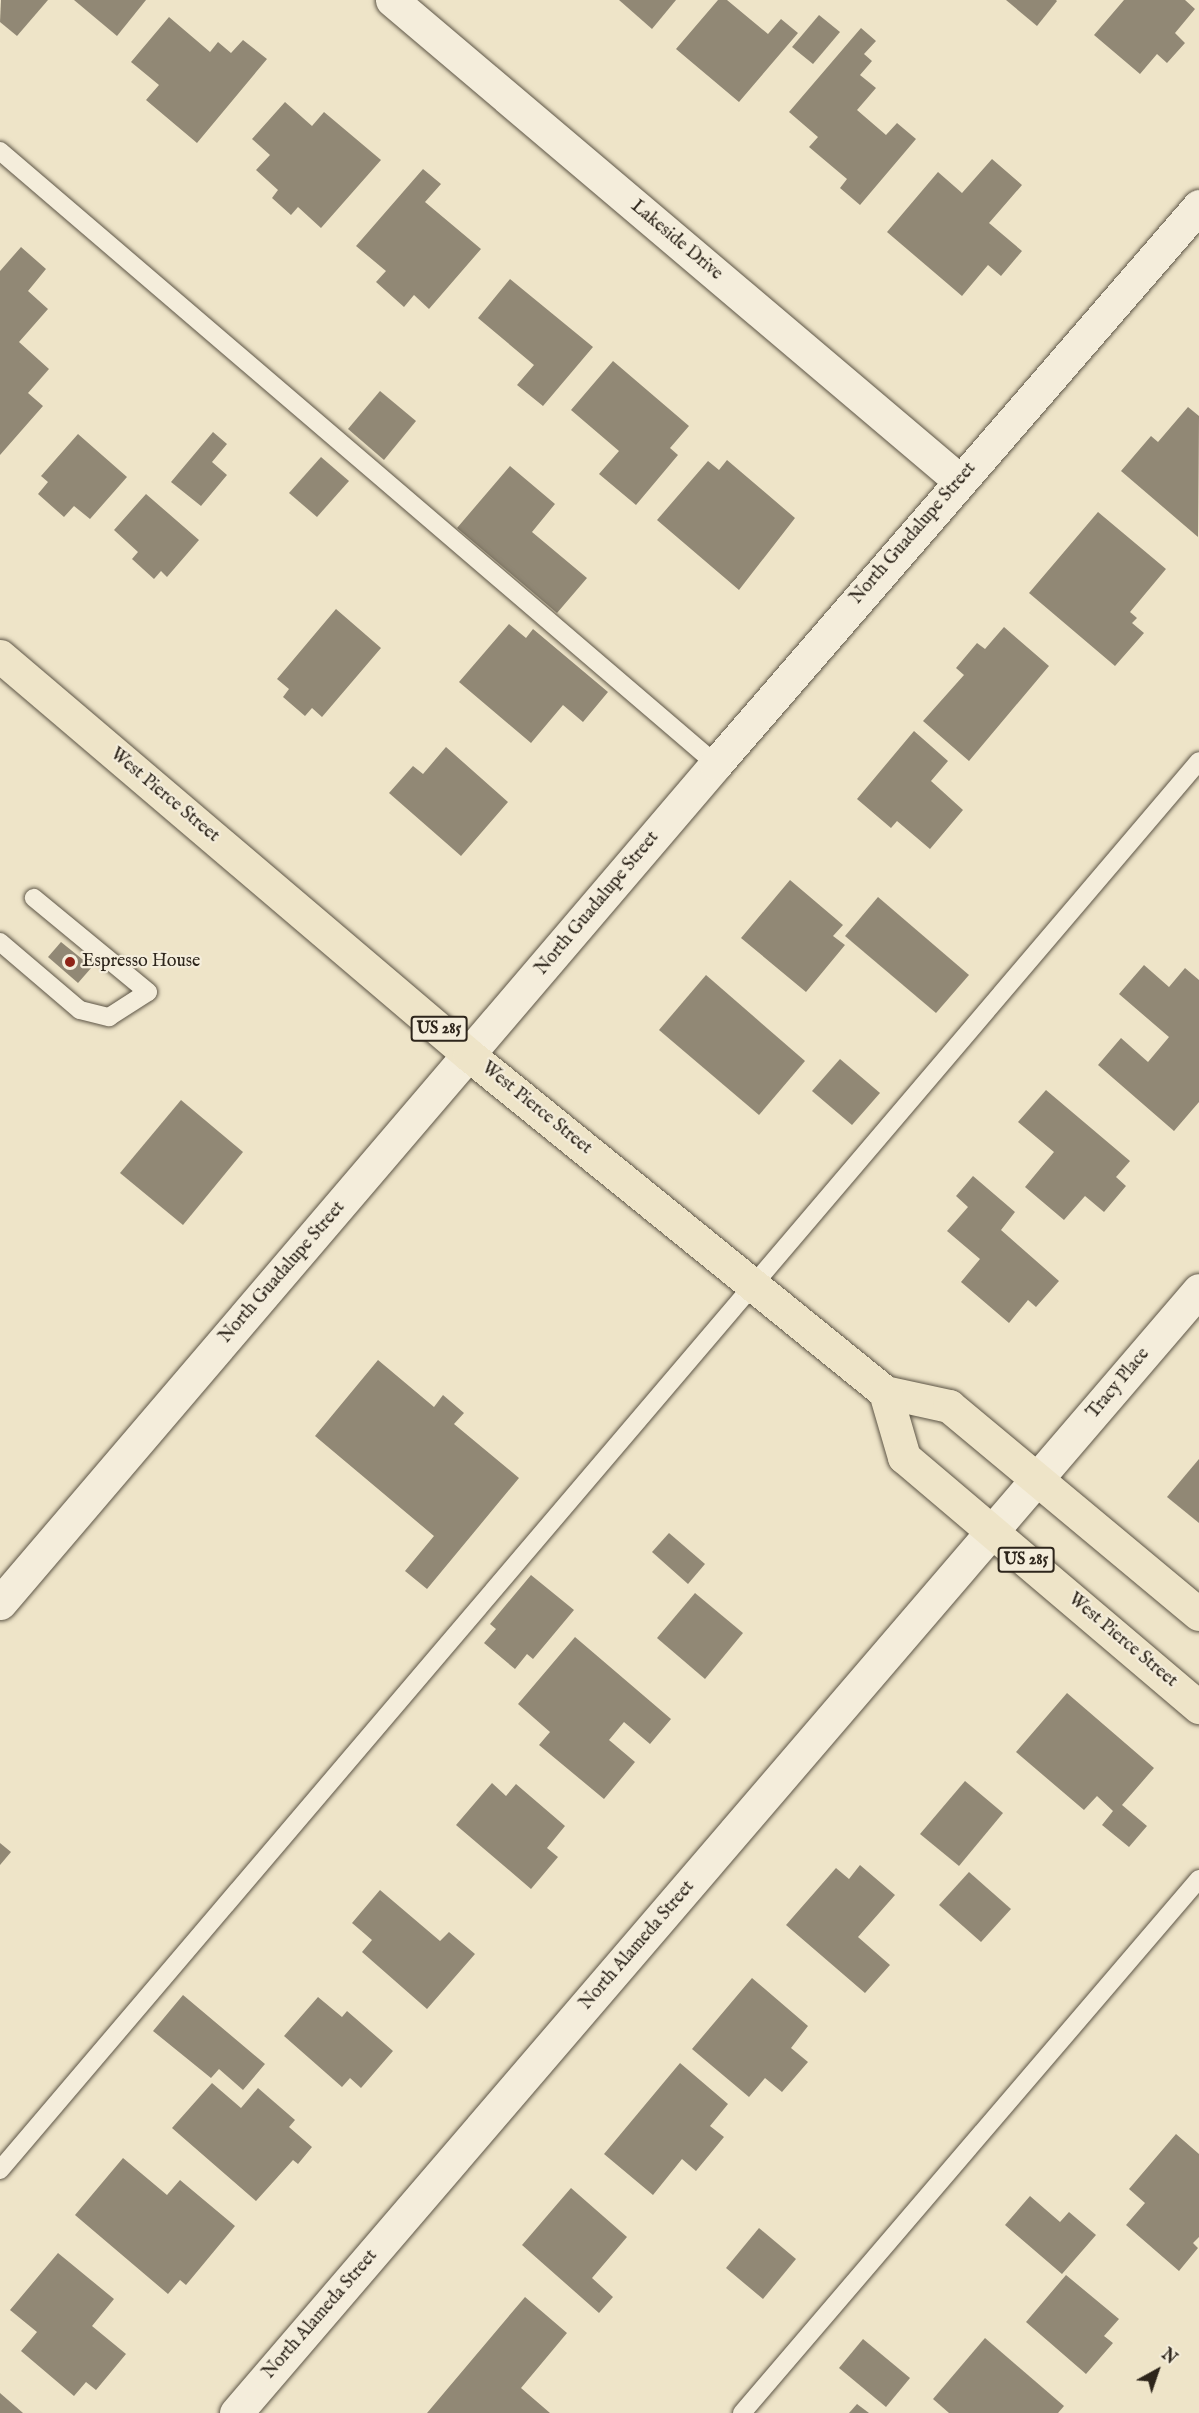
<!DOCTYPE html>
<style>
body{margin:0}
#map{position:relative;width:1199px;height:2413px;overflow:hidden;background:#eee4c8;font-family:"IM FELL English",serif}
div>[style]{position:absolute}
.building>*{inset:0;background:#918875}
.roads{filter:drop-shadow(0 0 2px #5d5546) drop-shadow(0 0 2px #5d5546)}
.lane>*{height:18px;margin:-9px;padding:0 9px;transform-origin:9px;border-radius:9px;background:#f4eddb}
.street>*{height:33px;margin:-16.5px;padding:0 16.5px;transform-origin:16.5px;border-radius:16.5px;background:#f4eddb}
.highway>*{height:33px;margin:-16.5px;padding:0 16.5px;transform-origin:16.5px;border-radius:16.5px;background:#eee4c8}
.dots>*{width:16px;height:16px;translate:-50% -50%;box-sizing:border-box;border:3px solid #f4eddb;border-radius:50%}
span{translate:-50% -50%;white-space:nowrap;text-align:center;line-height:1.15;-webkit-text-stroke:4.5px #f4eddb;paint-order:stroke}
.shield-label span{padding:2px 4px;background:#f4eddb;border:2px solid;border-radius:4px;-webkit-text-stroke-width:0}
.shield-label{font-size:16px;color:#2d251b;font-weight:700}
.street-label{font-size:18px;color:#2d251b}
.poi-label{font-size:18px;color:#2d251b}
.left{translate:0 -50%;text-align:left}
.north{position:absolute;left:1127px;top:2341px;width:60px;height:60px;-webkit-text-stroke:4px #f4eddb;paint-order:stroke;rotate:40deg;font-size:16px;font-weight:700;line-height:24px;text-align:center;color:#2d251b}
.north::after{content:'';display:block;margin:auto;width:21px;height:27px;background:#2d251b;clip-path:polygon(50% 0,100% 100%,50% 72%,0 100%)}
</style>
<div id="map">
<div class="building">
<div style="clip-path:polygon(1px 0,48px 0,17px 36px,0 22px)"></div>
<div style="clip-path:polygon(74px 0,146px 0,117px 36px)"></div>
<div style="clip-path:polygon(619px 0,676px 0,652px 29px)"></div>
<div style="clip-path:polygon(718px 0,727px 0,768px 34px,781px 19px,798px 33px,739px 102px,676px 49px)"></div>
<div style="clip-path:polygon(1006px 0,1056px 0,1057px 1px,1037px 26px)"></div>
<div style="clip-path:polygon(1124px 0,1185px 0,1195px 9px,1175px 33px,1185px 43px,1167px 63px,1157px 54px,1140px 74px,1094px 35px)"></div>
<div style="clip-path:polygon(819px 15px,840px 32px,813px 64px,792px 47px)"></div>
<div style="clip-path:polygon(169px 17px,210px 52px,218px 42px,231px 53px,243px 40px,267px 59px,197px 143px,146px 100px,159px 85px,131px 62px)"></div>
<div style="clip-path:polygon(861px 28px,876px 41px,864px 54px,872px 61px,860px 75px,876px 88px,857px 110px,886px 135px,897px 123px,916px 139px,860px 205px,840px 188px,847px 179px,809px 147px,818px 137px,789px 112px)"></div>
<div style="clip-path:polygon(285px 102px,312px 126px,324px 112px,381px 160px,321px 228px,298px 207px,291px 215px,272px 198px,278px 190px,256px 170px,270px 155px,252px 139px)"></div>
<div style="clip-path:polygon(992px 159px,1022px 185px,989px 223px,1022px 251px,1001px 276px,988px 265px,962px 296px,887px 232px,938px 172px,962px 193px)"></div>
<div style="clip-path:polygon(423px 169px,441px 184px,425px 202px,481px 249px,429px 309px,414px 295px,404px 307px,376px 282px,386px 271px,356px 246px)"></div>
<div style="clip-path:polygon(21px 247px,46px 269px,28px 291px,48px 309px,19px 342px,49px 369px,28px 393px,43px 406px,0 455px,0 271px)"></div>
<div style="clip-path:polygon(510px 279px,593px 347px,543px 406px,517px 385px,534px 365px,478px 318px)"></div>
<div style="clip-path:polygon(613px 361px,689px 426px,670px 448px,678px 455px,636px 505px,599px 474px,619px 451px,571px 410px)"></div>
<div style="clip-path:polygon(380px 391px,416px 421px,384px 460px,348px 429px)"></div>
<div style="clip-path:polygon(1188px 407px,1199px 416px,1198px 537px,1121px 471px,1151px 436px,1158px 442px)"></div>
<div style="clip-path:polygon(213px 432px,227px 444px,212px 462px,227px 475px,201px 506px,171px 482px)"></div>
<div style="clip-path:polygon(78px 434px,127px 477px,90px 519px,74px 506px,64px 517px,38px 494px,48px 482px,41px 476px)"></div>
<div style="clip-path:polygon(321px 457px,349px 481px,317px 517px,289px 493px)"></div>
<div style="clip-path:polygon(727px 460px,795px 518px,739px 590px,657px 520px,708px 461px,719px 470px)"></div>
<div style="clip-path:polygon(510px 466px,555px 504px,532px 532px,587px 578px,557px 613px,457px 528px)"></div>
<div style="clip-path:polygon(146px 494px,199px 540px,167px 577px,161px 571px,154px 579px,132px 559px,138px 552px,114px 530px)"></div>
<div style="clip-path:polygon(1098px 512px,1166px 569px,1130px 612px,1137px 618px,1132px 623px,1144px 633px,1115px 666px,1029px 593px)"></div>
<div style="clip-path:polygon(336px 609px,381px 648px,322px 717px,312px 708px,305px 716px,283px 697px,289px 689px,277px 679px)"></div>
<div style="clip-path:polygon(509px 624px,526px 638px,533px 629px,608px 692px,583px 722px,563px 705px,531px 743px,459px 682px)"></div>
<div style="clip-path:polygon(1004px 627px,1049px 666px,969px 761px,923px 721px,964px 675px,956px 668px,977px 643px,985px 649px)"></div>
<div style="clip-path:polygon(914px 731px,948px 761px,931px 781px,963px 810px,930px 849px,897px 821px,891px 828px,857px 799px)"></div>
<div style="clip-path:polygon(446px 747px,508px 802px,461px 856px,389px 793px,413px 766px,423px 774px)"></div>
<div style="clip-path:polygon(790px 880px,843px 925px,833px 936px,845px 945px,806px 992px,741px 938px)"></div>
<div style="clip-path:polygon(878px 897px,969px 975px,936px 1013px,845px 936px)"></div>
<div style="clip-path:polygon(61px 942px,92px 967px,78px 983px,48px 957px)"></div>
<div style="clip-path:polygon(1144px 965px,1169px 987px,1185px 968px,1199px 980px,1199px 1102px,1174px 1131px,1098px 1065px,1121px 1038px,1148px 1062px,1169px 1037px,1119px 994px)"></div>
<div style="clip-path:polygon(706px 975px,805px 1061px,759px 1115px,659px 1030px)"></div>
<div style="clip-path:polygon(840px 1059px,880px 1093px,852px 1125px,812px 1091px)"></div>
<div style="clip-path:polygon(1046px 1090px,1130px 1161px,1116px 1177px,1126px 1186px,1104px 1212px,1085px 1196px,1064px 1220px,1025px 1187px,1054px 1152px,1018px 1122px)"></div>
<div style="clip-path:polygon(181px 1100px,243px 1152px,183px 1225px,120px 1173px)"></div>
<div style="clip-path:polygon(973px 1176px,1015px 1212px,1001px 1230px,1059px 1281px,1036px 1307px,1028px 1300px,1009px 1323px,961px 1282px,980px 1259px,947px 1231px,968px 1207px,956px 1196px)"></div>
<div style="clip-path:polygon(378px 1360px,434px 1407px,443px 1395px,464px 1413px,454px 1424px,519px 1478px,427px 1589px,405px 1571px,434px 1536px,315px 1436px)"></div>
<div style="clip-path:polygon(1199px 1459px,1199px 1523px,1167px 1497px)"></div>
<div style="clip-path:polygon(669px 1533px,705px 1564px,688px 1584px,652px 1552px)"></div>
<div style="clip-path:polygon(531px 1575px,574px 1610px,533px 1659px,527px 1654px,515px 1669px,484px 1643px,496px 1629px,490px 1624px)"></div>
<div style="clip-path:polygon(695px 1593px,743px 1633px,705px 1679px,657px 1638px)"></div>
<div style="clip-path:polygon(575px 1637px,671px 1719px,650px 1744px,624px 1722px,609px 1740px,635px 1762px,604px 1799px,539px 1745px,550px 1732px,518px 1704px)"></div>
<div style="clip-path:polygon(1067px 1693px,1154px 1768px,1122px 1805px,1147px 1826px,1129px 1847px,1102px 1825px,1113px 1811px,1097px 1796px,1084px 1810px,1016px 1752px)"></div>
<div style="clip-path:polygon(965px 1781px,1003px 1813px,959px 1866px,920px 1834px)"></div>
<div style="clip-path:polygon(492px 1783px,506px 1796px,516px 1784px,565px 1826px,547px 1848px,558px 1857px,531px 1889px,456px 1825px)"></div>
<div style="clip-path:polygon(0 1843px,11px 1852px,0 1865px)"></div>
<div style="clip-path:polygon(860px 1865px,895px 1895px,858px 1937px,890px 1965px,865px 1993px,786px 1925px,836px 1868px,849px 1879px)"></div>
<div style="clip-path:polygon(969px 1872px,1011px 1909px,981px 1942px,939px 1905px)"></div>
<div style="clip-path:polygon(380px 1890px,440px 1941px,449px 1932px,475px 1954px,427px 2009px,362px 1952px,372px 1940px,352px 1923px)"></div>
<div style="clip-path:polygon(752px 1978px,808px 2026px,791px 2048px,808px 2062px,782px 2092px,765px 2078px,749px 2097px,692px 2049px)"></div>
<div style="clip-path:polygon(183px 1995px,265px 2064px,243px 2090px,219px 2069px,211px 2078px,153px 2031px)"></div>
<div style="clip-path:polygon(318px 1997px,342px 2017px,347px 2011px,393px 2051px,361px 2088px,350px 2078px,342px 2087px,284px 2036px)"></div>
<div style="clip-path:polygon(680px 2063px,728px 2104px,710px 2126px,724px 2137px,696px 2171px,682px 2159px,653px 2195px,604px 2154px)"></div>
<div style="clip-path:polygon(212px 2083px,241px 2108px,258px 2088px,295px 2120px,289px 2127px,312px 2147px,298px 2164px,293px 2160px,256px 2201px,172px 2128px)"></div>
<div style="clip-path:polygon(1176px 2134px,1199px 2154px,1199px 2237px,1193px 2243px,1198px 2248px,1179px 2271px,1126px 2225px,1145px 2203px,1129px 2189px)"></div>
<div style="clip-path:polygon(123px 2158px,167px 2195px,180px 2180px,235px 2226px,186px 2285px,180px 2280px,168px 2294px,75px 2215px)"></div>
<div style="clip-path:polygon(571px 2188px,627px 2237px,592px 2278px,613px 2297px,599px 2313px,522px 2245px)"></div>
<div style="clip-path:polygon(1030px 2196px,1060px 2222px,1069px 2212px,1096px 2235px,1062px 2274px,1005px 2225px)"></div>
<div style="clip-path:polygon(759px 2228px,796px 2259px,763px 2299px,726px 2268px)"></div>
<div style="clip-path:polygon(58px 2253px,114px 2299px,92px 2326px,126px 2354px,96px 2390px,86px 2382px,74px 2396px,21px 2351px,37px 2332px,10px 2310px)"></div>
<div style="clip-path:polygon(1066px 2275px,1119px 2319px,1104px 2336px,1113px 2343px,1086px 2374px,1026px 2322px)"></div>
<div style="clip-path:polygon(525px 2297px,567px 2333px,521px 2388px,550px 2413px,427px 2413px)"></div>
<div style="clip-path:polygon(985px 2338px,1064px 2406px,1058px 2413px,949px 2413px,933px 2399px)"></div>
<div style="clip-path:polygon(863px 2339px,910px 2378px,886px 2407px,839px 2368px)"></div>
<div style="clip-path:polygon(0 2393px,23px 2413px,0 2413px)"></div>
<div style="clip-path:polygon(857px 2404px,869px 2413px,849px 2413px)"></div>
</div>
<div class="roads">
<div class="lane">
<div style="left:0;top:151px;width:943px;rotate:40.57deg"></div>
<div style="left:0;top:942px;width:105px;rotate:40.4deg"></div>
<div style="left:80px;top:1010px;width:30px;rotate:14deg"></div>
<div style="left:109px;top:1017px;width:46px;rotate:-32.7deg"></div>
<div style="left:148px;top:992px;width:148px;rotate:-140.5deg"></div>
<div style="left:0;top:2170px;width:1850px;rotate:-49.6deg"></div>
<div style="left:742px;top:2413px;width:703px;rotate:-49.44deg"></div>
</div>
<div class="street">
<div style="left:392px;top:0;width:744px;rotate:40.26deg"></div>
<div style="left:0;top:1603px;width:1103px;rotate:-49.52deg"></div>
<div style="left:716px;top:764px;width:738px;rotate:-49.12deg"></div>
<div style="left:236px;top:2413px;width:1479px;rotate:-49.39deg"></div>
</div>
<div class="highway">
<div style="left:0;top:656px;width:616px;rotate:40.39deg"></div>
<div style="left:469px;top:1055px;width:535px;rotate:39.01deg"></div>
<div style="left:885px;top:1392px;width:66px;rotate:12.3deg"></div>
<div style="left:949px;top:1406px;width:325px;rotate:39.8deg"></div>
<div style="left:885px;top:1392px;width:68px;rotate:73.7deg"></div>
<div style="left:904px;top:1457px;width:387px;rotate:40.3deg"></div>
</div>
</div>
<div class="dots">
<div style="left:70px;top:962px;background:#8f2418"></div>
</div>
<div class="shield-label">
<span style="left:439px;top:1029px">US 285</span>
<span style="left:1026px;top:1560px">US 285</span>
</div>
<div class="street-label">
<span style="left:676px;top:241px;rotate:40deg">Lakeside Drive</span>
<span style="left:914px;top:534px;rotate:-49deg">North Guadalupe Street</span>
<span style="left:164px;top:796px;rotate:40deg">West Pierce Street</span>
<span style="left:598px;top:904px;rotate:-50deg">North Guadalupe Street</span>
<span style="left:536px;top:1109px;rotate:39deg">West Pierce Street</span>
<span style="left:283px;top:1273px;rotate:-49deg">North Guadalupe Street</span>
<span style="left:1119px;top:1384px;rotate:-50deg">Tracy Place</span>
<span style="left:1122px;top:1641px;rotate:40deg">West Pierce Street</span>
<span style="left:638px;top:1946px;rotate:-49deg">North Alameda Street</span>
<span style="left:321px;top:2315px;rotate:-49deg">North Alameda Street</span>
</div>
<div class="poi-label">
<span class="left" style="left:82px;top:962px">Espresso House</span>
</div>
<div class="north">N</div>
</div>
